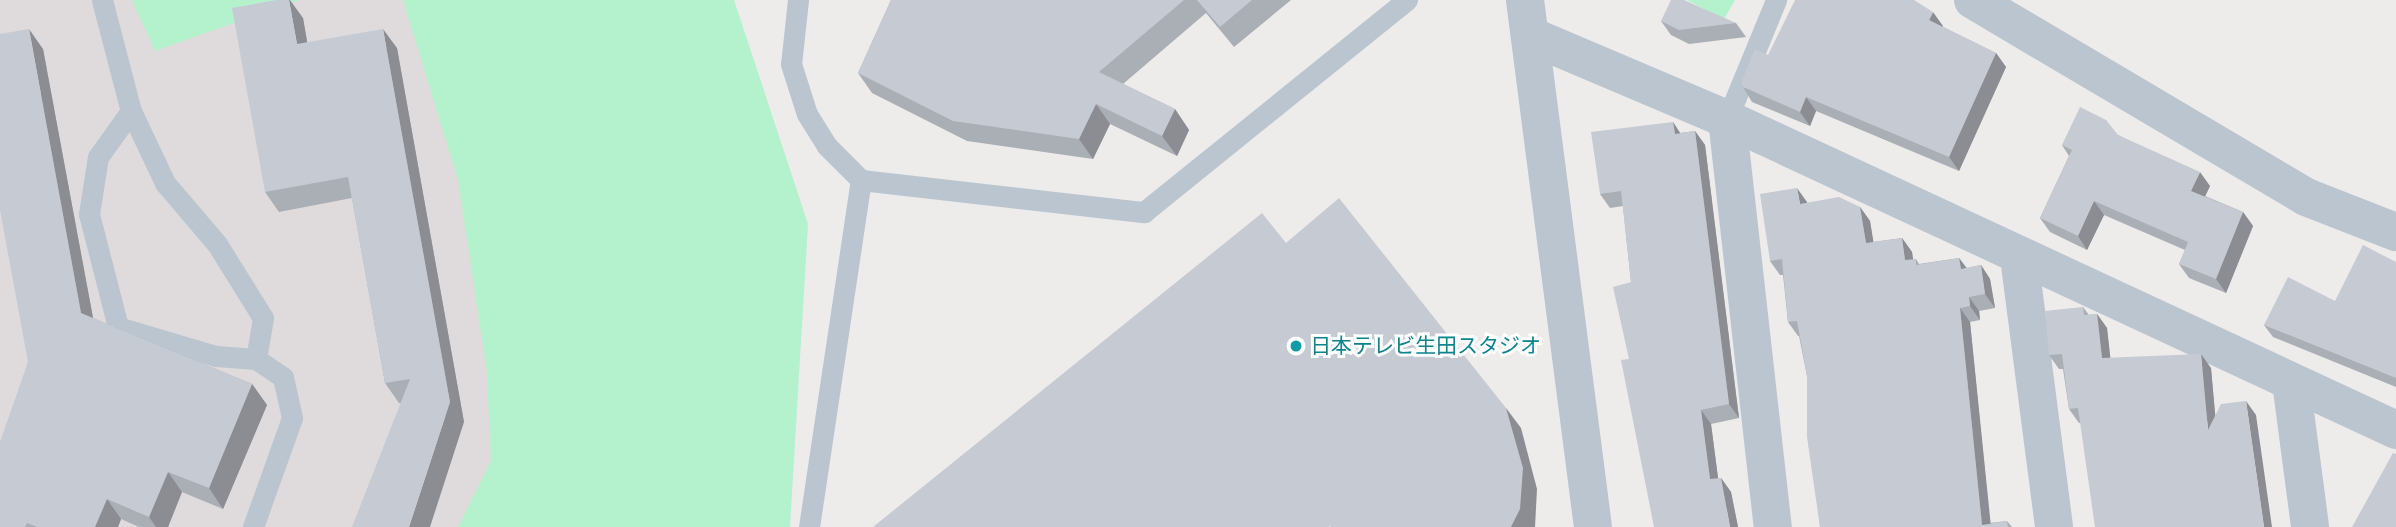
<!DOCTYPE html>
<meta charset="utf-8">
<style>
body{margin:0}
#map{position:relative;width:2396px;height:527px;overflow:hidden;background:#eeebeb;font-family:Poppins,"Noto Sans JP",sans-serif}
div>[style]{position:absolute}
.education>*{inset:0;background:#dfdbdc}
.green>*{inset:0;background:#b3f2cc}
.service>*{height:21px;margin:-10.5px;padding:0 10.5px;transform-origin:10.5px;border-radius:10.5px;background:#bac5cf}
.minor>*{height:38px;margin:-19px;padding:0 19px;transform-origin:19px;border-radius:19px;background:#bac5cf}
.tertiary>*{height:38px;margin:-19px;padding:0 19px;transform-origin:19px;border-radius:19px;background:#bac5cf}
.wall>*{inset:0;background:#aaaeb5}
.shaded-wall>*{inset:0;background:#8b8d93}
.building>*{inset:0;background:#c6cad2}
.dots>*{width:19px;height:19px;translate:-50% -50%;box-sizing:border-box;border:4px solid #fff;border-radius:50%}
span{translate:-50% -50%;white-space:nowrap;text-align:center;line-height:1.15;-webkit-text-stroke:6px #fff;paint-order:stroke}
.culture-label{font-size:21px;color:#0d838f}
.left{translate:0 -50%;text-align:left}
</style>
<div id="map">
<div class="education">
<div style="clip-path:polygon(0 0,684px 0,720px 527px,0 527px)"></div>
</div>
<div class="green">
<div style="clip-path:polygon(132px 0,299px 0,155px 51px)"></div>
<div style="clip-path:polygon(403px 0,734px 0,808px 224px,790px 527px,458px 527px,491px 461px,487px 372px,458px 180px)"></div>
<div style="clip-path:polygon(1687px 0,1735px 0,1724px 19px)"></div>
</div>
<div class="service">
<div style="left:102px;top:0;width:115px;rotate:75.4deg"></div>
<div style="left:131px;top:111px;width:80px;rotate:64.7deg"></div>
<div style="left:165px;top:183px;width:80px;rotate:49.6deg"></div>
<div style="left:217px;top:244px;width:87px;rotate:58.1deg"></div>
<div style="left:263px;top:318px;width:42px;rotate:99.7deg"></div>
<div style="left:798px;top:0;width:64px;rotate:96.2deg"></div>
<div style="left:791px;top:64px;width:52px;rotate:72.3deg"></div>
<div style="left:807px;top:114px;width:38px;rotate:58deg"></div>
<div style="left:827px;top:146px;width:48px;rotate:45deg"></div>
<div style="left:861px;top:180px;width:285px;rotate:6.5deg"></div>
<div style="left:1144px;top:212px;width:338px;rotate:-38.9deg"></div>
<div style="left:131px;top:111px;width:57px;rotate:125.7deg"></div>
<div style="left:98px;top:157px;width:58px;rotate:99deg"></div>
<div style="left:89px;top:214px;width:117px;rotate:75.6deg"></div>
<div style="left:118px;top:327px;width:102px;rotate:16.5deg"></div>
<div style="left:216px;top:356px;width:40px;rotate:4.3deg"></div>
<div style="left:256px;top:359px;width:32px;rotate:34deg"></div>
<div style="left:283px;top:377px;width:42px;rotate:77.6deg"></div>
<div style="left:292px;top:418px;width:116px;rotate:109.7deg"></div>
<div style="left:1727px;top:119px;width:129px;rotate:-67.6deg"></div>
<div style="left:809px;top:527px;width:351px;rotate:-81.5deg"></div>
</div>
<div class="minor">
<div style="left:1973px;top:0;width:387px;rotate:30.6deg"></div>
<div style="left:2306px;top:197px;width:97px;rotate:21.3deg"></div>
<div style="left:1531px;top:36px;width:213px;rotate:23deg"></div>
<div style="left:1727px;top:119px;width:738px;rotate:24.93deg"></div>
<div style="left:1727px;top:119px;width:411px;rotate:83.6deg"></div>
<div style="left:2019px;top:257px;width:272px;rotate:82.6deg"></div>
<div style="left:2291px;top:382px;width:146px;rotate:82.5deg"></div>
</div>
<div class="tertiary">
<div style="left:1525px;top:0;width:531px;rotate:82.65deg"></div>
</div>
<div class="wall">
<div style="clip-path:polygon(891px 0,1291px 0,1234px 47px,1206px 13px,1123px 84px,1175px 109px,1189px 130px,1177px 156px,1110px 124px,1093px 159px,967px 141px,872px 93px,858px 73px)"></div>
<div style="clip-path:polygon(303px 18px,307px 42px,397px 48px,464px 422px,401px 403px,399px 403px,385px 383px,352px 198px,279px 212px,265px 192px)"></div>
<div style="clip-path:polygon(1661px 21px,1736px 23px,1746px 37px,1689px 44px,1671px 35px)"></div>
<div style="clip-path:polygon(1943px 26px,1943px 27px,1996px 53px,2006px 67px,1959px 171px,1816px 111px,1810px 126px,1752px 102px,1743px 87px,1768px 55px)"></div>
<div style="clip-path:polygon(43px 49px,93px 318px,252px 384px,267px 405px,223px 509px,182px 492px,168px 527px,139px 527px,121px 519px,118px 527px,0 527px,28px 362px)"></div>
<div style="clip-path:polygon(1673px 122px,1680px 133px,1695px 131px,1705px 145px,1739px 418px,1711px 424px,1718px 478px,1721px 478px,1731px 492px,1738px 527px,1629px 359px,1631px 282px,1623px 206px,1610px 208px,1600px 194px)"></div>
<div style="clip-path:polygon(2118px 135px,2210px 186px,2205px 196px,2243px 212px,2253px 226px,2226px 293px,2189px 278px,2179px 264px,2185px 250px,2104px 215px,2087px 250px,2050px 232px,2040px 218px,2069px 156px,2062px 145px)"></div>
<div style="clip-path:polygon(1807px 202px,1807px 203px,1860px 207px,1870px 221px,1873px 242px,1902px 238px,1912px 252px,1913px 259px,1916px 259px,1919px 264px,1959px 258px,1967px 268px,1981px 265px,1990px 279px,1995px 308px,1979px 311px,1980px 320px,1970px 322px,1990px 523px,2007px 521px,2012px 527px,1820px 527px,1807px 376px,1799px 336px,1798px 336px,1788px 322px,1783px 275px,1780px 275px,1770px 261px)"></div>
<div style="clip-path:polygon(2396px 262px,2396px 387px,2273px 337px,2264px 325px,2335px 301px)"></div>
<div style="clip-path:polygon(2083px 307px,2089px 315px,2097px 314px,2107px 328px,2110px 358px,2211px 368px,2215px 416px,2256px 415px,2079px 423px,2069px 409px,2063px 369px,2059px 369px,2049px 355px)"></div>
</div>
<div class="shaded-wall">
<div style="clip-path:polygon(289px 0,290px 0,303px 18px,311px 64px,297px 44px)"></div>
<div style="clip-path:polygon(1933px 12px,1943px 26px,1938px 34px,1929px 20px)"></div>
<div style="clip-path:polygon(29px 29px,43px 49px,96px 334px,81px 313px)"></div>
<div style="clip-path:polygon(383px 29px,397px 48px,464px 422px,430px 527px,409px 527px,450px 402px)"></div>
<div style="clip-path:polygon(1996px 53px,2006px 67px,1959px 171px,1949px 157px)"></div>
<div style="clip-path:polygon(1806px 97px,1816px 111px,1810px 126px,1800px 112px)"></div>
<div style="clip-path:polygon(1096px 104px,1110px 124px,1093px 159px,1079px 139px)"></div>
<div style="clip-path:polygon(1175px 109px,1189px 130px,1177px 156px,1162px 136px)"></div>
<div style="clip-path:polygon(1673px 122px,1682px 136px,1675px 134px)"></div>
<div style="clip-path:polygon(1695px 131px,1705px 145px,1739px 418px,1729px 404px)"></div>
<div style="clip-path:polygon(2200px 172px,2210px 186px,2201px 205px,2191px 191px)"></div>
<div style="clip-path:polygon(1797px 188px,1807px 202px,1810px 218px,1800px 204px)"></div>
<div style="clip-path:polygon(2094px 201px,2104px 215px,2087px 250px,2078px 236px)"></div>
<div style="clip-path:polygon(1860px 207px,1870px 221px,1876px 257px,1866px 243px)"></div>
<div style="clip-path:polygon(2243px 212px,2253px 226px,2226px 293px,2216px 279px)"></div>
<div style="clip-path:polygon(1902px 238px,1912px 252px,1915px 274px,1905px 260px)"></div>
<div style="clip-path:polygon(1959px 258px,1969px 272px,1961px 269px)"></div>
<div style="clip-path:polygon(1981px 265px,1990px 279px,1995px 308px,1985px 294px)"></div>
<div style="clip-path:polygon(1969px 297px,1979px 311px,1980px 320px,1970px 306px)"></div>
<div style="clip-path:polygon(1960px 308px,1970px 322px,1991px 527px,1982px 525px)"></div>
<div style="clip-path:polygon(2097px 314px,2107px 328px,2112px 372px,2102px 358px)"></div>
<div style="clip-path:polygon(2201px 354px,2211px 368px,2218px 445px,2208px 430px)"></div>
<div style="clip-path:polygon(252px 384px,267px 405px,223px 509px,209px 488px)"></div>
<div style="clip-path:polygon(2246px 401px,2256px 415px,2272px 527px,2264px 527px)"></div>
<div style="clip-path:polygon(1506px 408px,1521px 428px,1537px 489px,1535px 527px,1511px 527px)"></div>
<div style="clip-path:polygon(1701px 410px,1711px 424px,1720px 493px,1710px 479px)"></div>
<div style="clip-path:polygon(168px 472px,182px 492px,168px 527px,156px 527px,149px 517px)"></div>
<div style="clip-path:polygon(1721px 478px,1731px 492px,1738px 527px,1730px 527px)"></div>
<div style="clip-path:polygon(107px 499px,121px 519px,118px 527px,95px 527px)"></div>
</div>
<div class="building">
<div style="clip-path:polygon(276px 0,289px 0,297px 44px,383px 29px,450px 402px,409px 527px,352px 527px,410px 379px,385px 383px,348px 177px,265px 192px,232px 8px)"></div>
<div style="clip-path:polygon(891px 0,1184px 0,1099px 72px,1175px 109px,1162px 136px,1096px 104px,1079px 139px,953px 121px,858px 73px)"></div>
<div style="clip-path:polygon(1197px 0,1252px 0,1220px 27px)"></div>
<div style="clip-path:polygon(1671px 0,1684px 0,1736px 23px,1679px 30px,1661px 21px)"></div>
<div style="clip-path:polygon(1795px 0,1914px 0,1933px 12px,1929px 20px,1996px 53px,1949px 157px,1806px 97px,1800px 112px,1743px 87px,1742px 80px,1755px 49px,1768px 55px)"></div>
<div style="clip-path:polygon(29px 29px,81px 313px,252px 384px,209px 488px,168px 472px,149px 517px,107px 499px,95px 527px,37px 527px,27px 523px,25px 527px,0 527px,0 442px,28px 362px,0 210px,0 34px)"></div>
<div style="clip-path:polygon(2080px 107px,2106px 120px,2118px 135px,2200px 172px,2191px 191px,2243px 212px,2216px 279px,2179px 264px,2188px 242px,2094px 201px,2078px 236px,2040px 218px,2072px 150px,2062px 145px)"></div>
<div style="clip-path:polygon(1673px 122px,1675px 134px,1695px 131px,1729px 404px,1701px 410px,1710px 479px,1721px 478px,1730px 527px,1654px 527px,1621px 360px,1629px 359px,1613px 287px,1631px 282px,1621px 191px,1600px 194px,1591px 132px)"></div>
<div style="clip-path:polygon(1797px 188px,1800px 204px,1839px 197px,1860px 207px,1866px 243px,1902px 238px,1905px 260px,1916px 259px,1916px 265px,1959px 258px,1961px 269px,1981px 265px,1985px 294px,1969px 297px,1970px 306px,1960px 308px,1982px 525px,2007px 521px,2008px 527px,1820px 527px,1807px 437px,1807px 376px,1797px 321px,1788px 322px,1782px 259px,1770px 261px,1760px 194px)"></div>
<div style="clip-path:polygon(1339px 198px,1506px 408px,1523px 468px,1520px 509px,1511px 527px,1331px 527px,1330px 526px,1328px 527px,873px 527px,1262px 213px,1286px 243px)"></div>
<div style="clip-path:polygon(2363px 245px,2396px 262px,2396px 378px,2264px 325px,2288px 277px,2335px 301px)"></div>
<div style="clip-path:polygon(2083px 307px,2084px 315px,2097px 314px,2102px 358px,2201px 354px,2208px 430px,2221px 404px,2246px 401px,2264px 527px,2095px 527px,2078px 408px,2069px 409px,2062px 354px,2049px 355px,2045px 311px)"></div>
<div style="clip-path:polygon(2393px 453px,2396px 454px,2396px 527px,2352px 527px)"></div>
</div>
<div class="dots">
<div style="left:1296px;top:346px;background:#0f9aa8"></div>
</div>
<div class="culture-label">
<span class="left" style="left:1310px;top:346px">日本テレビ生田スタジオ</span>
</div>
</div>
